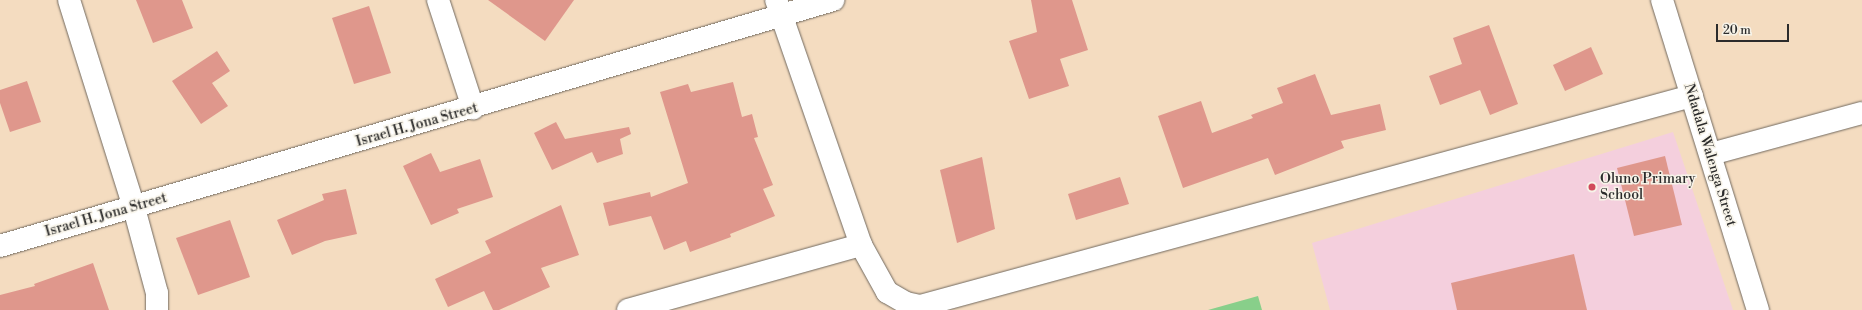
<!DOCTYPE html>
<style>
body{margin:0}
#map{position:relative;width:1862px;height:310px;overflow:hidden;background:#f4dcc0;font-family:"Libre Bodoni",serif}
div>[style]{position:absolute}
.built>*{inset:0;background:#f4cfdd}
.green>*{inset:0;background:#88cf8a}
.building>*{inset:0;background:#df978c}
.roads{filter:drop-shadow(0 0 1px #71695f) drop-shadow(0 0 1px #71695f)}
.minor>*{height:22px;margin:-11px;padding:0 11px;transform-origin:11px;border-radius:11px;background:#fff}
.dots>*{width:11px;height:11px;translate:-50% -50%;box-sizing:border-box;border:2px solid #f7f3e8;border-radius:50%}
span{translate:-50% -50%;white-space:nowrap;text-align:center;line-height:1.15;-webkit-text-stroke:3px #f7f3e8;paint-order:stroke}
.street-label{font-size:14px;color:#2b2b2b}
.poi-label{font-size:14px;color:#2b2b2b}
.left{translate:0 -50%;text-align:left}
.scale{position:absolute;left:1716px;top:24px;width:73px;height:18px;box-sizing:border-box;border:2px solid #2b2b2b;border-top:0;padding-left:5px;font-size:12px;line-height:14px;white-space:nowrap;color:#2b2b2b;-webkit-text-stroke:3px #f7f3e8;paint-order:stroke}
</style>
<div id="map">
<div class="built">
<div style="clip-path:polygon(1673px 132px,1733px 310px,1330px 310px,1312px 243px)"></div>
</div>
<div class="green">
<div style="clip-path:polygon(1258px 296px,1262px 310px,1208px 310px)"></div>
</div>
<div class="building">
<div style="clip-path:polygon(136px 0,182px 0,193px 28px,153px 43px)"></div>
<div style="clip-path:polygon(488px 0,574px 0,545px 41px)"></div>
<div style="clip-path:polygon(1031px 0,1072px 0,1088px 50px,1060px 59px,1069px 86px,1029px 99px,1009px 41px,1037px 32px)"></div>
<div style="clip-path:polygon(369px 6px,391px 73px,354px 84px,332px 18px)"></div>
<div style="clip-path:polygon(1489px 25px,1518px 104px,1490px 115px,1480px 90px,1440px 105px,1429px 76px,1462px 64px,1453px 38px)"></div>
<div style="clip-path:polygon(1591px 47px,1603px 74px,1565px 91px,1553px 65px)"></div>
<div style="clip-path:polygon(217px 51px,230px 71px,212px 83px,228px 106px,201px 124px,172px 81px)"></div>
<div style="clip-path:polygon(1315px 74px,1331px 115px,1380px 104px,1386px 130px,1341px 141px,1344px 148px,1275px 175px,1268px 158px,1183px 188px,1158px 116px,1201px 101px,1212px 133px,1253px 118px,1251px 115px,1283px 103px,1277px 88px)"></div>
<div style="clip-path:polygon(27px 81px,41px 122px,10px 132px,0 103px,0 90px)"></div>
<div style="clip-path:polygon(733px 82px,742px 117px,752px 114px,758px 137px,754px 138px,773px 185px,763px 189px,775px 216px,730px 234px,731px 237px,690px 252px,686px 241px,664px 250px,651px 216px,609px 226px,603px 203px,650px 192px,651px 197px,688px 183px,660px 92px,688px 84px,691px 92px)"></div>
<div style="clip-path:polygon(556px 122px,565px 139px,629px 127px,631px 134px,620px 139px,623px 154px,597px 163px,592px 152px,552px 170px,534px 133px)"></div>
<div style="clip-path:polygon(431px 153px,440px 172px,480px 159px,493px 197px,457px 209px,459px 213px,431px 225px,403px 166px)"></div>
<div style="clip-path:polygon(1665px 156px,1682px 225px,1634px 236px,1617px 168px)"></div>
<div style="clip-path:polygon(982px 157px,995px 229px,957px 243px,940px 170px)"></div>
<div style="clip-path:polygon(1120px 177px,1129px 204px,1076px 220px,1068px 194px)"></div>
<div style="clip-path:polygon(346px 189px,357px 234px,325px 241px,292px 255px,277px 220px,324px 200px,322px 194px)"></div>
<div style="clip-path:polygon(561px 205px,579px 255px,541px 268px,550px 287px,499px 310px,493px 310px,484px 291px,448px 307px,435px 279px,491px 253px,485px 241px)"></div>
<div style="clip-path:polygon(230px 220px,250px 277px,198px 295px,176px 238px)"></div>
<div style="clip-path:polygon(1574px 254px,1587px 310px,1457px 310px,1451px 283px)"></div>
<div style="clip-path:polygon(93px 263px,109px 310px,0 310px,0 295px,35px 286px,34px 284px)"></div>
</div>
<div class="roads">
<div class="minor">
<div style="left:69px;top:0;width:218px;rotate:72.6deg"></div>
<div style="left:134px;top:208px;width:88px;rotate:74.9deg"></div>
<div style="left:157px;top:293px;width:17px;rotate:90deg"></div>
<div style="left:438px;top:0;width:114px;rotate:72deg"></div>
<div style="left:1662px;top:0;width:325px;rotate:72.8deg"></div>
<div style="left:1711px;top:154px;width:156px;rotate:-15.2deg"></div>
<div style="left:861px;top:245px;width:54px;rotate:61deg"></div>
<div style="left:887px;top:292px;width:22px;rotate:30deg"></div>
<div style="left:906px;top:303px;width:14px;rotate:12deg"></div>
<div style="left:920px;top:306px;width:800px;rotate:-15.22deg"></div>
<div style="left:0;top:246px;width:869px;rotate:-16.45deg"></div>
<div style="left:628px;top:310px;width:242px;rotate:-15.6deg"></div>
<div style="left:861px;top:245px;width:259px;rotate:-109.1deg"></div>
</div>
</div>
<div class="dots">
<div style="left:1592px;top:187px;background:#d1495b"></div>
</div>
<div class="street-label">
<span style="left:417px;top:125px;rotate:-16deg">Israel H. Jona Street</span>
<span style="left:1710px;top:155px;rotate:73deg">Ndadala Walenga Street</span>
<span style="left:106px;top:215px;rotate:-16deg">Israel H. Jona Street</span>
</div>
<div class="poi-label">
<span class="left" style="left:1600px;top:187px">Oluno Primary<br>School</span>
</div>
<div class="scale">20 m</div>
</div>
